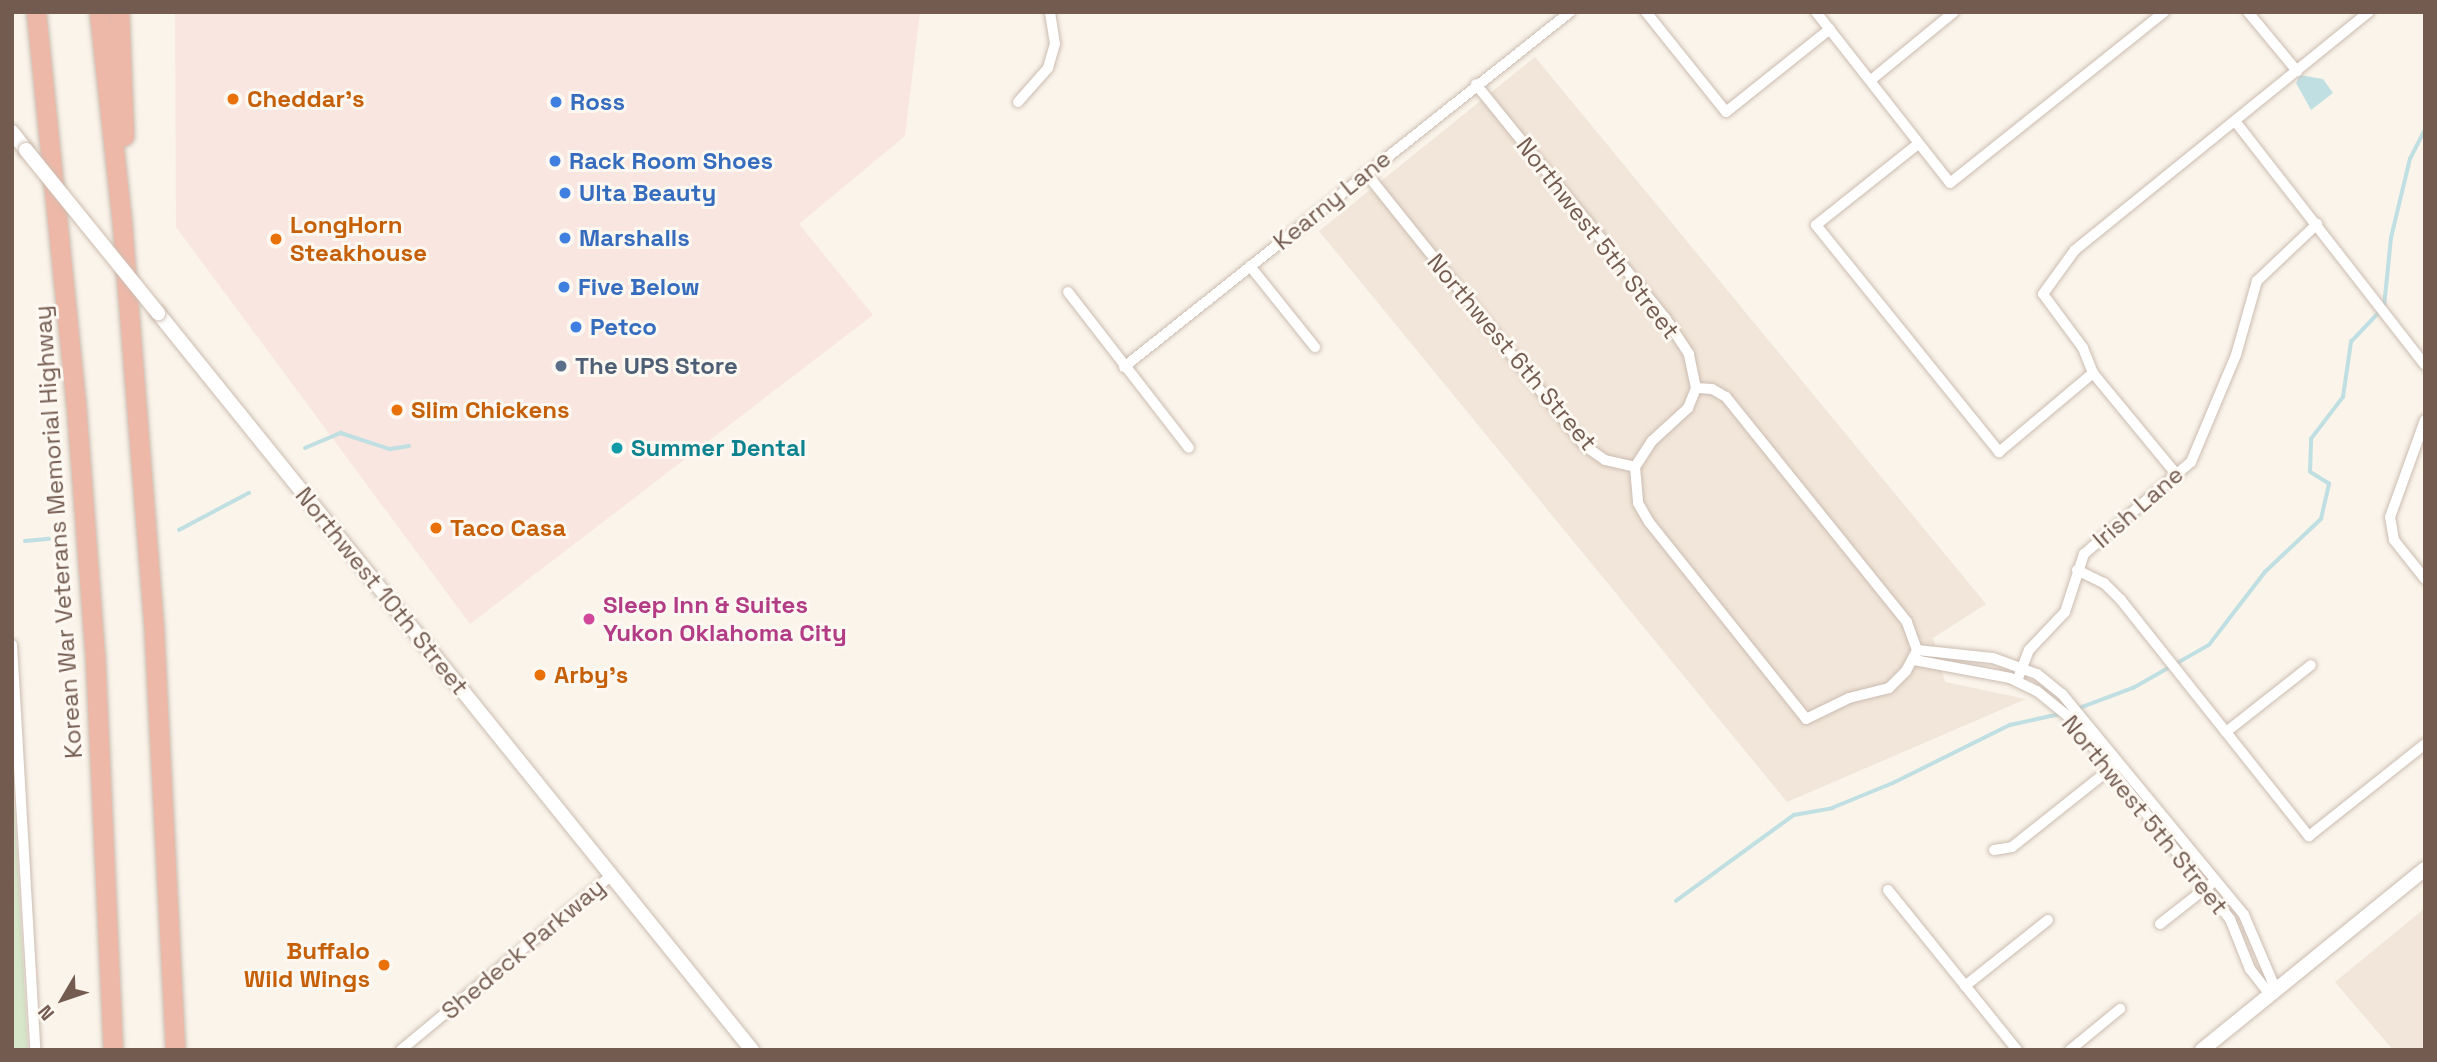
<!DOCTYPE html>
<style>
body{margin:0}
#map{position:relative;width:2437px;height:1062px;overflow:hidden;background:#faf4ea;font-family:"Space Grotesk",sans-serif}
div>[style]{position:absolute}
.residential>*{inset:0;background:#f1e6d9}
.commercial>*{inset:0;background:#f9e6e0}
.green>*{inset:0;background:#d7e7ca}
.water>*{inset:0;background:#c0dfe2}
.stream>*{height:3.5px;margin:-1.75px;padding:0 1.75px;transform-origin:1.75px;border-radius:1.75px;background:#c0dfe2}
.roads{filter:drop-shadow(0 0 2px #ccbcb1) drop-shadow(0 0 2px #ccbcb1)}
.street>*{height:10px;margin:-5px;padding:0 5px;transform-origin:5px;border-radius:5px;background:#fff}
.secondary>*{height:14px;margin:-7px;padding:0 7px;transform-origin:7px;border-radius:7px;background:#fff}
.highway>*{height:19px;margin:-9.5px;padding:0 9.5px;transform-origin:9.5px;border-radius:9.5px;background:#eeb8a8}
.bridges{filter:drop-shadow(0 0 2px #cebcaf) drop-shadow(0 0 2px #cebcaf)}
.secondary-bridge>*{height:14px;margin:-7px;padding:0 7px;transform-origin:7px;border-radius:7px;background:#fff}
.dots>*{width:19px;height:19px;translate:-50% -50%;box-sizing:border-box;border:4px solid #fdf8f1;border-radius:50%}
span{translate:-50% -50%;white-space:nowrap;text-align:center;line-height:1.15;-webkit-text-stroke:6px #fdf8f1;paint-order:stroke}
.food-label{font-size:24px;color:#c56008;font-weight:700}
.left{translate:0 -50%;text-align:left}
.right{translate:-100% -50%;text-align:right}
.shop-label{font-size:24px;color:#366cbe;font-weight:700}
.street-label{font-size:24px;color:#735b50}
.service-label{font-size:24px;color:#4e5e75;font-weight:700}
.culture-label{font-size:24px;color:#0d838f;font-weight:700}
.hotel-label{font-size:24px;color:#b23c85;font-weight:700}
.frame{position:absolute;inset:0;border:14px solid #735b50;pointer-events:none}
.north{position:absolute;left:28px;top:964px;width:70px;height:70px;-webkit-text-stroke:5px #fdf8f1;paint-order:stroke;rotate:231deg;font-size:19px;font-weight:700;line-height:28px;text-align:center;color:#735b50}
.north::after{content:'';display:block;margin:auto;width:24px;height:32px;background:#735b50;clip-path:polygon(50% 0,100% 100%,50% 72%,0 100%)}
</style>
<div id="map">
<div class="residential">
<div style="clip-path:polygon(1535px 57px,1986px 604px,1933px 638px,1945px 682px,2026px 699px,1787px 802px,1319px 231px)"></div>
<div style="clip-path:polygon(2425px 908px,2425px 1050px,2393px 1050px,2335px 982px)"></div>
</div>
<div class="commercial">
<div style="clip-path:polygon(175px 12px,920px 12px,905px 136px,799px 224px,873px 315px,470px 624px,176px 227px)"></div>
</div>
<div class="green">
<div style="clip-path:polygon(12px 764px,28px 1050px,12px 1050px)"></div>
</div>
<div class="water">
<div style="clip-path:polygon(2300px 75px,2323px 79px,2333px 93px,2311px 110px,2296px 83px)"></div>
</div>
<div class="stream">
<div style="left:305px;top:448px;width:39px;rotate:-23deg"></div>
<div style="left:341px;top:433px;width:52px;rotate:18.1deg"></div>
<div style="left:390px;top:449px;width:19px;rotate:-9deg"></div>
<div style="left:179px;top:530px;width:79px;rotate:-27.9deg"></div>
<div style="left:25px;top:541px;width:24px;rotate:-5deg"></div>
<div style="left:2077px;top:709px;width:60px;rotate:-20.6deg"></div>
<div style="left:2133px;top:688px;width:87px;rotate:-29.5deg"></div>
<div style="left:2209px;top:645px;width:92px;rotate:-52.5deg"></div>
<div style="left:2265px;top:572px;width:77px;rotate:-43.4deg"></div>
<div style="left:2321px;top:519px;width:36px;rotate:-77deg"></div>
<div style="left:2329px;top:484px;width:22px;rotate:-148deg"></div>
<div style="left:2310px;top:472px;width:33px;rotate:-88deg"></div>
<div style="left:2311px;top:439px;width:53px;rotate:-52.7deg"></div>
<div style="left:2343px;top:397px;width:56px;rotate:-81.7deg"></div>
<div style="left:2351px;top:342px;width:48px;rotate:-46.7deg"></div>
<div style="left:2384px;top:307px;width:69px;rotate:-84.2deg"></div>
<div style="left:2391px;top:238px;width:81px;rotate:-76.5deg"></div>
<div style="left:2410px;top:159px;width:34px;rotate:-63deg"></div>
<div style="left:1676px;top:901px;width:146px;rotate:-36.1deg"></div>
<div style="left:1794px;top:815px;width:39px;rotate:-10deg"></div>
<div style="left:1832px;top:808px;width:66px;rotate:-22.3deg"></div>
<div style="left:1893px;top:783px;width:131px;rotate:-26.4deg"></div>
<div style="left:2010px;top:725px;width:51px;rotate:-12.4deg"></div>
</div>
<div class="roads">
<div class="street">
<div style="left:1646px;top:12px;width:128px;rotate:51.3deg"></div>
<div style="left:1726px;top:112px;width:133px;rotate:-38.6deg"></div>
<div style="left:1816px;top:12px;width:217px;rotate:51.9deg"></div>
<div style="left:1950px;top:183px;width:274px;rotate:-38.6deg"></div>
<div style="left:2248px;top:12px;width:77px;rotate:50.3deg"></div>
<div style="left:1871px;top:80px;width:107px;rotate:-39.3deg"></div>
<div style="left:1018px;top:102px;width:45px;rotate:-48.6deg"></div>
<div style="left:1048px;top:68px;width:25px;rotate:-74deg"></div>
<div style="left:1055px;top:44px;width:32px;rotate:-99deg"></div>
<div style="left:2235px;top:121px;width:309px;rotate:52.1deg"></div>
<div style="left:1918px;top:144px;width:130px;rotate:141.5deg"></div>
<div style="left:1816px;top:225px;width:292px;rotate:51.1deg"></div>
<div style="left:1999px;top:452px;width:123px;rotate:-40deg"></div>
<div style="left:1366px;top:173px;width:350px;rotate:51.3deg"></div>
<div style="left:1585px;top:446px;width:24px;rotate:35deg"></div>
<div style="left:1605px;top:460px;width:31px;rotate:13deg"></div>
<div style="left:1635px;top:467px;width:36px;rotate:85deg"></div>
<div style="left:1638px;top:503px;width:22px;rotate:60deg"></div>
<div style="left:1649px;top:522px;width:252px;rotate:51.4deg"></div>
<div style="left:1806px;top:719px;width:48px;rotate:-26deg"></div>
<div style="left:1849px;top:698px;width:41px;rotate:-14deg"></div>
<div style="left:1889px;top:688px;width:24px;rotate:-45deg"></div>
<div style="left:1906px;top:671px;width:24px;rotate:-62deg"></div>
<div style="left:1917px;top:650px;width:30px;rotate:-110deg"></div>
<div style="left:1907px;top:622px;width:289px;rotate:-128.8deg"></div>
<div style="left:1726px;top:397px;width:16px;rotate:-150deg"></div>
<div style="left:1712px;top:389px;width:16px;rotate:-176deg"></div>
<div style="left:1696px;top:388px;width:35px;rotate:-102deg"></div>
<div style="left:1689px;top:354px;width:42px;rotate:-123.3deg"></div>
<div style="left:1666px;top:319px;width:302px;rotate:-129deg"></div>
<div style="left:1250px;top:266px;width:104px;rotate:51.3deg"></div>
<div style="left:1068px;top:292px;width:197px;rotate:52.2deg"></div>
<div style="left:1124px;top:367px;width:570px;rotate:-38.52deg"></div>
<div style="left:2425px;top:420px;width:103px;rotate:109.8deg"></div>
<div style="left:2390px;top:517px;width:23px;rotate:80deg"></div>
<div style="left:2394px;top:540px;width:50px;rotate:51.5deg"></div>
<div style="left:1635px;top:467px;width:31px;rotate:-57deg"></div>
<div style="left:1652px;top:441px;width:49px;rotate:-42.5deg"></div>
<div style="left:1688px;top:408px;width:22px;rotate:-68deg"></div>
<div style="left:2177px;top:475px;width:132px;rotate:-129.5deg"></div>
<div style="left:2093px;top:373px;width:27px;rotate:-112deg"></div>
<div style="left:2083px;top:348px;width:67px;rotate:-126.5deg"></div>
<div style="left:2043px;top:294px;width:54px;rotate:-54deg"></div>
<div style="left:2075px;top:250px;width:378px;rotate:-39deg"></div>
<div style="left:2077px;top:570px;width:30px;rotate:26deg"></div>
<div style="left:2104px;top:583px;width:24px;rotate:45deg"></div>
<div style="left:2121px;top:600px;width:302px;rotate:51.5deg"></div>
<div style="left:2309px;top:836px;width:148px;rotate:-38.4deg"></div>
<div style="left:12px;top:645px;width:406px;rotate:86.7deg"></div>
<div style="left:1917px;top:650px;width:76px;rotate:6deg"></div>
<div style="left:1993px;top:658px;width:47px;rotate:20deg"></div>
<div style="left:2037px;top:674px;width:32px;rotate:39deg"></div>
<div style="left:2062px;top:694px;width:286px;rotate:50.5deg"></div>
<div style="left:2244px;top:915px;width:82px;rotate:66.9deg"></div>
<div style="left:1914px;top:660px;width:98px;rotate:10.6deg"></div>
<div style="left:2010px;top:678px;width:30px;rotate:26deg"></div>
<div style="left:2037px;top:691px;width:43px;rotate:39.3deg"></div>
<div style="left:2070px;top:718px;width:257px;rotate:51.5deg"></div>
<div style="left:2230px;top:919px;width:54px;rotate:68.2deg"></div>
<div style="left:2250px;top:969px;width:33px;rotate:52deg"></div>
<div style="left:2017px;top:681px;width:33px;rotate:-69deg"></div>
<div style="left:2029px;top:650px;width:52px;rotate:-46.5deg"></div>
<div style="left:2065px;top:612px;width:61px;rotate:-71.9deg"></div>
<div style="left:2084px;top:554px;width:141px;rotate:-40.7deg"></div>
<div style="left:2191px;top:462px;width:116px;rotate:-67.2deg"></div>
<div style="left:2236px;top:355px;width:77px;rotate:-74.2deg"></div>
<div style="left:2257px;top:281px;width:83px;rotate:-43.5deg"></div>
<div style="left:2226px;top:732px;width:108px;rotate:-38.2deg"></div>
<div style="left:1994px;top:850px;width:18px;rotate:-9deg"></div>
<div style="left:2012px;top:847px;width:132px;rotate:-38.5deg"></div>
<div style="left:1888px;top:890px;width:206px;rotate:51.1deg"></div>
<div style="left:2160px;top:924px;width:65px;rotate:-38.1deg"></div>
<div style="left:1965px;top:986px;width:106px;rotate:-38.5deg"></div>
<div style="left:401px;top:1050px;width:274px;rotate:-39.7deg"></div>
<div style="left:2070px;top:1050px;width:65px;rotate:-39.4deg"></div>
</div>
<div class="secondary">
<div style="left:12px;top:132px;width:23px;rotate:52deg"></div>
<div style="left:158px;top:313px;width:947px;rotate:51.13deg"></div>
<div style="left:2202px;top:1050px;width:287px;rotate:-39.1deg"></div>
</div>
<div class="highway">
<div style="left:36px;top:12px;width:395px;rotate:84.2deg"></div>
<div style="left:76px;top:405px;width:252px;rotate:85.7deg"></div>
<div style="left:95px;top:656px;width:394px;rotate:87.4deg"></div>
<div style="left:99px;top:12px;width:213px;rotate:83.8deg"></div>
<div style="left:122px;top:224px;width:410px;rotate:85.5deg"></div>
<div style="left:154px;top:633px;width:418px;rotate:87.1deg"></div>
<div style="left:119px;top:12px;width:124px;rotate:87.7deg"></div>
</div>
</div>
<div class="bridges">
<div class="secondary-bridge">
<div style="left:26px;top:150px;width:210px;rotate:51deg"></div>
</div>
</div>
<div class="dots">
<div style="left:233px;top:99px;background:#e8710a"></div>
<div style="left:556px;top:102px;background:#3f7fe0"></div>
<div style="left:555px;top:161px;background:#3f7fe0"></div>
<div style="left:565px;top:193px;background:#3f7fe0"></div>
<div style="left:565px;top:238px;background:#3f7fe0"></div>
<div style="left:276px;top:239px;background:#e8710a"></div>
<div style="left:564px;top:287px;background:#3f7fe0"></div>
<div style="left:576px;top:327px;background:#3f7fe0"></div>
<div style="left:561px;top:366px;background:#5c6f8a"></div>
<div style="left:397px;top:410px;background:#e8710a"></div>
<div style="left:617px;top:448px;background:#0f9aa8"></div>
<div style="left:436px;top:528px;background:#e8710a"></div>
<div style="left:589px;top:619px;background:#d1479c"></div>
<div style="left:540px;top:675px;background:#e8710a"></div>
<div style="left:384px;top:965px;background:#e8710a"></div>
</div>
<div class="food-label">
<span class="left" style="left:247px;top:99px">Cheddar's</span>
<span class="left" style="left:290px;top:239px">LongHorn<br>Steakhouse</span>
<span class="left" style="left:411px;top:410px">Slim Chickens</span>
<span class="left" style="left:450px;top:528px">Taco Casa</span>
<span class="left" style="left:554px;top:675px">Arby's</span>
<span class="right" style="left:370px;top:965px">Buffalo<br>Wild Wings</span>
</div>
<div class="shop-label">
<span class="left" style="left:570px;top:102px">Ross</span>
<span class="left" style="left:569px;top:161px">Rack Room Shoes</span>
<span class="left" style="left:579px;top:193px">Ulta Beauty</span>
<span class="left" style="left:579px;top:238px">Marshalls</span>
<span class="left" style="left:578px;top:287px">Five Below</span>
<span class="left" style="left:590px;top:327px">Petco</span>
</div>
<div class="street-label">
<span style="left:1332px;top:200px;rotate:-39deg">Kearny Lane</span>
<span style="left:1598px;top:238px;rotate:52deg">Northwest 5th Street</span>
<span style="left:1512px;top:352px;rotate:50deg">Northwest 6th Street</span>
<span style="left:2138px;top:507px;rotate:-41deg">Irish Lane</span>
<span style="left:58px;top:532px;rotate:-94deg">Korean War Veterans Memorial Highway</span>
<span style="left:382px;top:591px;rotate:51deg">Northwest 10th Street</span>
<span style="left:2145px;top:815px;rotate:51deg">Northwest 5th Street</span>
<span style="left:523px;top:949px;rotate:-40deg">Shedeck Parkway</span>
</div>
<div class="service-label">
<span class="left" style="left:575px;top:366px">The UPS Store</span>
</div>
<div class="culture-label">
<span class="left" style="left:631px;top:448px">Summer Dental</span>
</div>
<div class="hotel-label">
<span class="left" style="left:603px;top:619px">Sleep Inn &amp; Suites<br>Yukon Oklahoma City</span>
</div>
<div class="frame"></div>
<div class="north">N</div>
</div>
